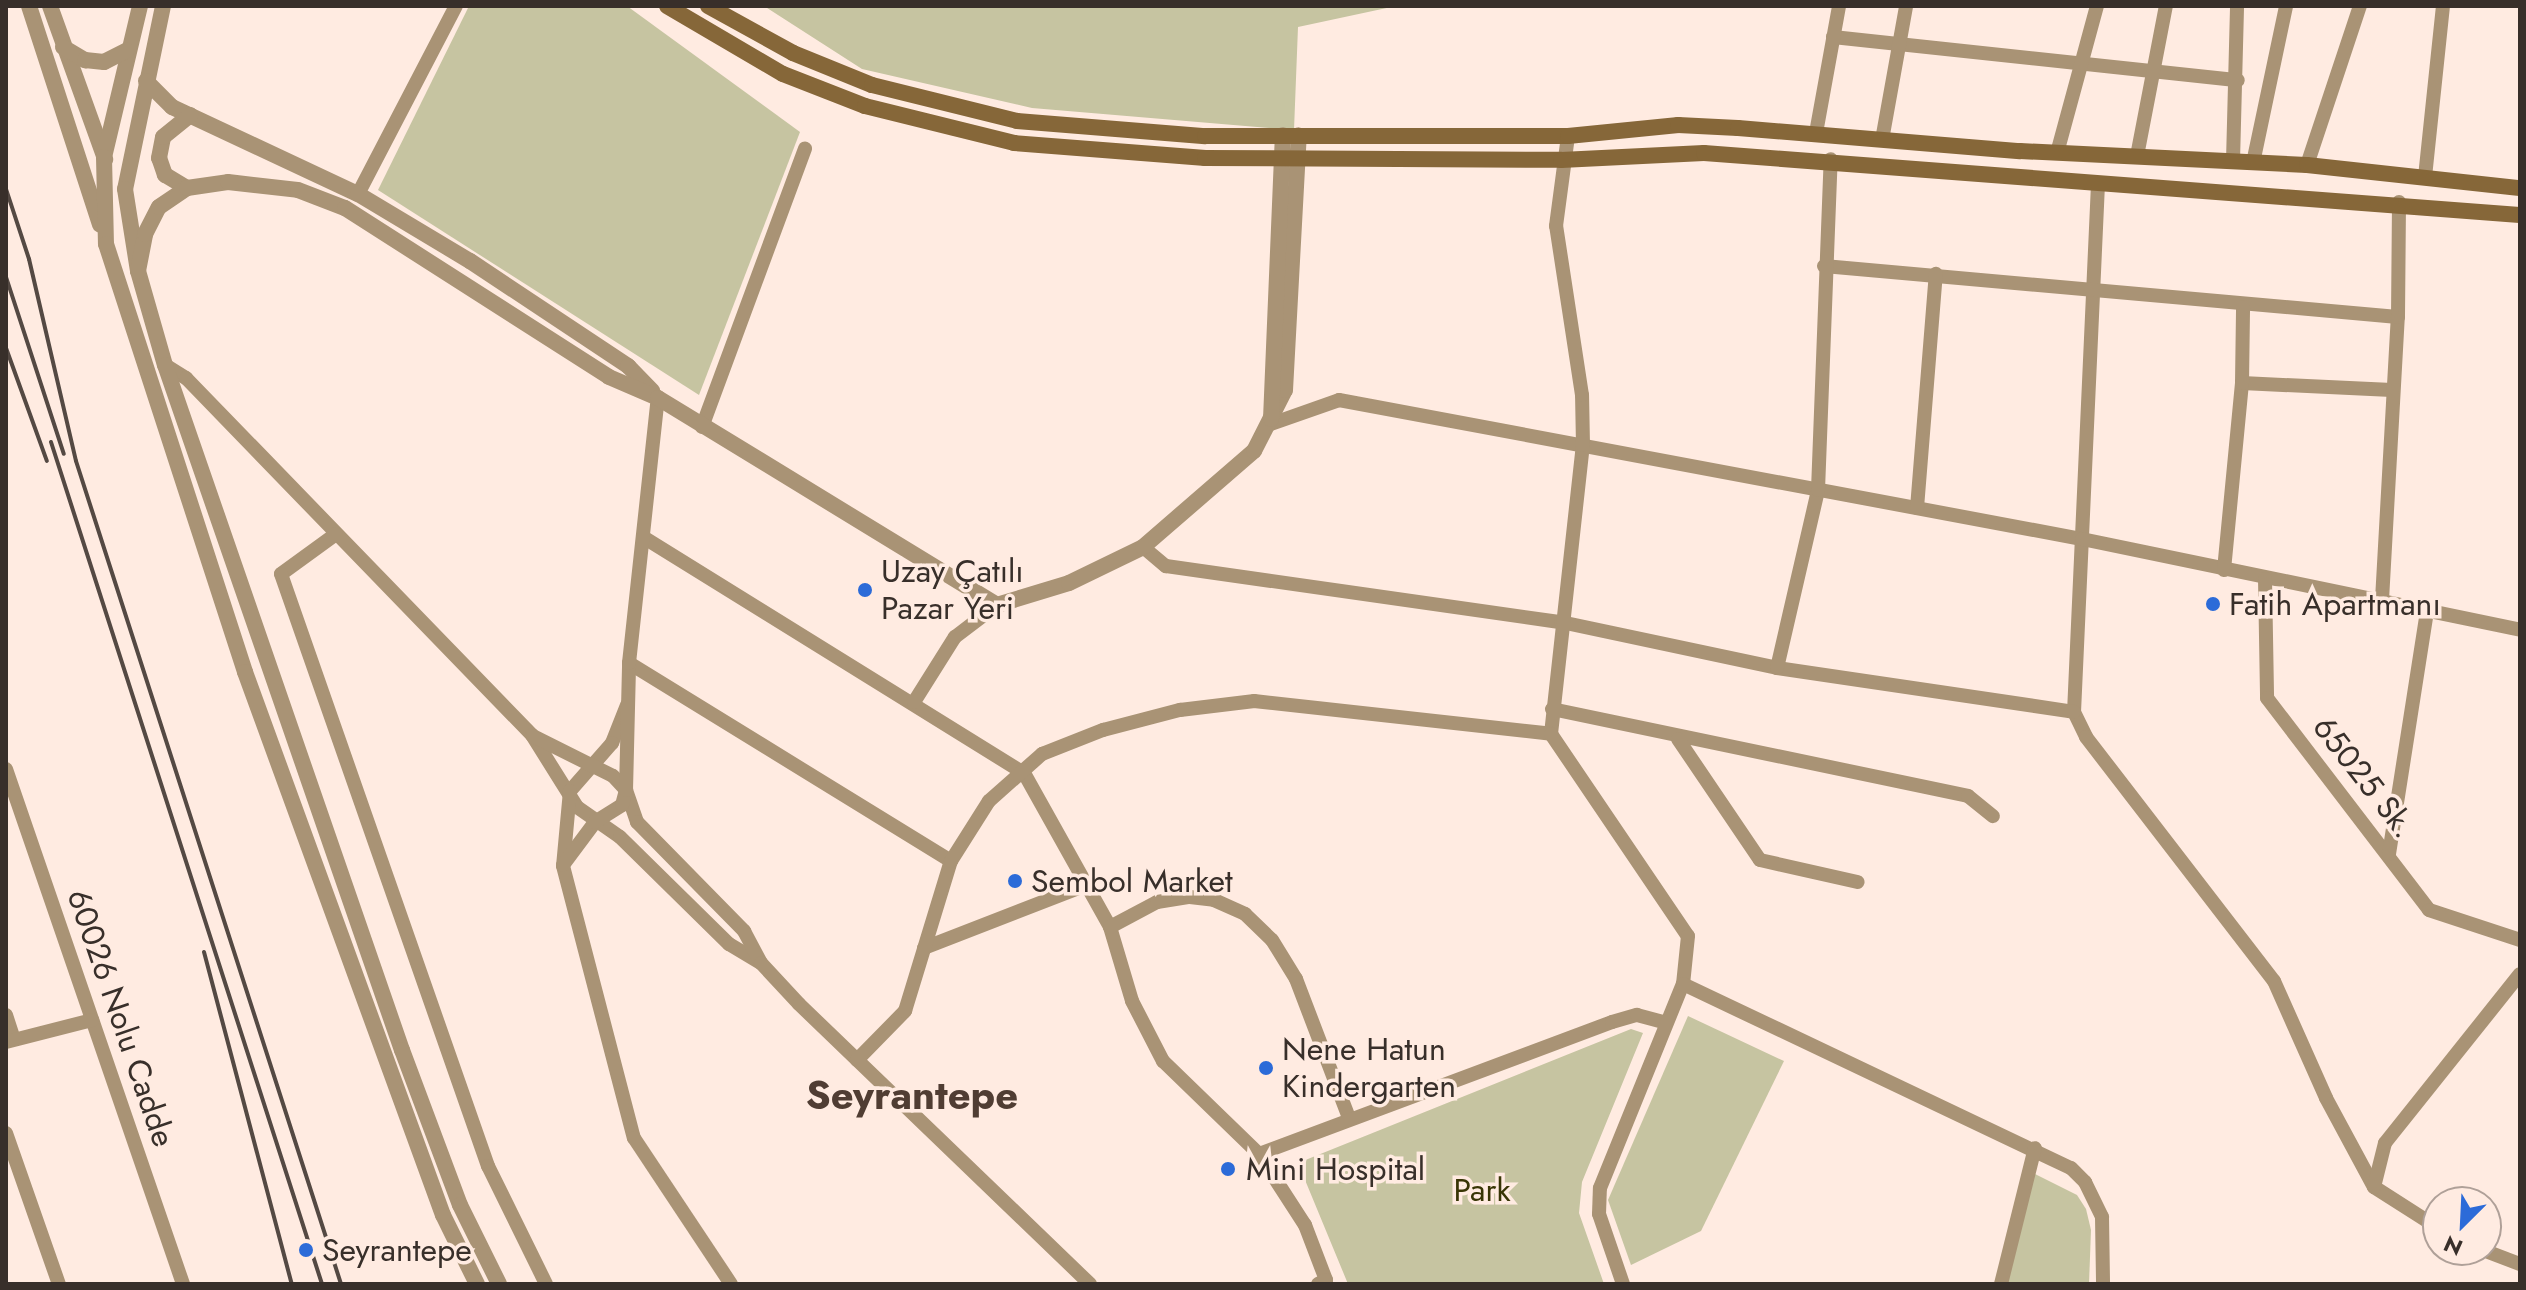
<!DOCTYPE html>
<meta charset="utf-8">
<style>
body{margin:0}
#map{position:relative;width:2526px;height:1290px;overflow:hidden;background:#ffebe1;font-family:Jost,sans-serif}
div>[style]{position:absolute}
.green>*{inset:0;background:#c6c4a1}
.minor>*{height:14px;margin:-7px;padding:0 7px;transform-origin:7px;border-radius:7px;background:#a99375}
.tertiary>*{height:16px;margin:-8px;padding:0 8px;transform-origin:8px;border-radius:8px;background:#a99375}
.secondary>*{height:16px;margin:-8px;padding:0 8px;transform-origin:8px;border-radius:8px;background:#866739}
.rail>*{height:4px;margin:-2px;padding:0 2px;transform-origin:2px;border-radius:2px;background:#544943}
.dots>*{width:22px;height:22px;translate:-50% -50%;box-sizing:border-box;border:4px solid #ffebe1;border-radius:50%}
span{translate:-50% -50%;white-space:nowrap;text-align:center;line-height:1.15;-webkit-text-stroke:7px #ffebe1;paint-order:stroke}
.poi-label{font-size:32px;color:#382f2a}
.left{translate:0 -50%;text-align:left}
.street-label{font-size:32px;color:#382f2a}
.park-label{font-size:32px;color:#383505}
.district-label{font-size:40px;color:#503d33;font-weight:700}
.frame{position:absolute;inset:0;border:8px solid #382f2a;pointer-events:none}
.north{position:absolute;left:2422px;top:1186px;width:80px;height:80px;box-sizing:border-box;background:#ffebe1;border:2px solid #afa098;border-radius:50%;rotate:204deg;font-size:22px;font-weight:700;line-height:32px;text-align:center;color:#382f2a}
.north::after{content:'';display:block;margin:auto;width:28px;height:36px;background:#2c6bd8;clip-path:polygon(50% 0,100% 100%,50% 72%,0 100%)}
</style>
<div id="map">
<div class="green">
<div style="clip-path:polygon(469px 6px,627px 6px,800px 132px,699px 395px,378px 190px)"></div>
<div style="clip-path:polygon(764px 6px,1396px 6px,1298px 27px,1294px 130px,1032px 108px,862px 69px)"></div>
<div style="clip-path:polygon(1688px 1016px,1784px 1061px,1701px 1231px,1631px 1265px,1608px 1200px)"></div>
<div style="clip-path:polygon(1631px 1029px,1643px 1033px,1582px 1182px,1579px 1213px,1604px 1284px,1348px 1284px,1298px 1163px)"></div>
<div style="clip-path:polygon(2033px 1173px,2077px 1195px,2086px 1209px,2091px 1230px,2089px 1284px,2002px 1284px)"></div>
</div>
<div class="minor">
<div style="left:1833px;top:37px;width:407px;rotate:6.1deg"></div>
<div style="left:1816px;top:133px;width:129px;rotate:-79.7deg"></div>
<div style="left:1882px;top:140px;width:136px;rotate:-79.8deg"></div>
<div style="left:2057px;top:153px;width:152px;rotate:-74.8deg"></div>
<div style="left:2137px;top:156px;width:153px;rotate:-79.1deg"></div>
<div style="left:2233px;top:161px;width:155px;rotate:-88.5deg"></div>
<div style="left:2253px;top:163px;width:160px;rotate:-78.1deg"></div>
<div style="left:2307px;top:165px;width:168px;rotate:-71.6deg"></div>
<div style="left:2425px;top:177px;width:172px;rotate:-84deg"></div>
<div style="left:2098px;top:184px;width:529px;rotate:92.6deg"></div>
<div style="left:2074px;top:712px;width:28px;rotate:64deg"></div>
<div style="left:2086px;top:737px;width:308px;rotate:52.4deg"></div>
<div style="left:2274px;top:981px;width:128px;rotate:66deg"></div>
<div style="left:2326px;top:1098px;width:101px;rotate:61.7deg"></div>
<div style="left:2374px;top:1187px;width:76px;rotate:32.6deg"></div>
<div style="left:358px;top:194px;width:212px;rotate:-62.5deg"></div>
<div style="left:1824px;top:266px;width:576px;rotate:5.08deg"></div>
<div style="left:165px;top:365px;width:25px;rotate:32deg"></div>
<div style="left:186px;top:378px;width:497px;rotate:45.9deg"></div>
<div style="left:532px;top:735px;width:85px;rotate:58deg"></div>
<div style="left:577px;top:807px;width:52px;rotate:34.9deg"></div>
<div style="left:620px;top:837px;width:153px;rotate:44.5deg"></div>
<div style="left:729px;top:944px;width:37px;rotate:31deg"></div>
<div style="left:2242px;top:383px;width:150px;rotate:2.7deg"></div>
<div style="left:1271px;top:424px;width:72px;rotate:-19.4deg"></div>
<div style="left:1339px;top:400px;width:756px;rotate:10.6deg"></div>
<div style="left:2082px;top:539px;width:447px;rotate:11.7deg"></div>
<div style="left:702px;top:427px;width:297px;rotate:-69.7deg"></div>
<div style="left:1917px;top:508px;width:235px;rotate:-85.4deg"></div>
<div style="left:336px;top:534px;width:68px;rotate:144deg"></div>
<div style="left:281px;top:574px;width:627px;rotate:70.73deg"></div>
<div style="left:488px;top:1166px;width:131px;rotate:63.8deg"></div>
<div style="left:643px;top:537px;width:448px;rotate:31.8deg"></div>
<div style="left:1024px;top:773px;width:176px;rotate:60.8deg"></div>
<div style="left:1110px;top:927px;width:77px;rotate:73.4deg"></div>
<div style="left:1132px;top:1001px;width:68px;rotate:62.7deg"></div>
<div style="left:1163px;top:1061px;width:134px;rotate:44.1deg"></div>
<div style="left:1259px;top:1154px;width:85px;rotate:57.1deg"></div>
<div style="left:1305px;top:1225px;width:59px;rotate:69.1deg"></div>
<div style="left:1326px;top:1280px;width:9px;rotate:153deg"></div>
<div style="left:1143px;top:547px;width:30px;rotate:40deg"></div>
<div style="left:1166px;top:566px;width:399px;rotate:8.1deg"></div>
<div style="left:1561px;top:622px;width:221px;rotate:12deg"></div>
<div style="left:1777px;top:668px;width:300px;rotate:8.4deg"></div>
<div style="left:2224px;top:570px;width:188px;rotate:-84.5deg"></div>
<div style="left:2242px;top:383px;width:76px;rotate:-89.2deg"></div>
<div style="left:2265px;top:579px;width:119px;rotate:89deg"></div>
<div style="left:2267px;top:698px;width:267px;rotate:52.6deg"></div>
<div style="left:2429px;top:910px;width:96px;rotate:18.2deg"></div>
<div style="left:2382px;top:600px;width:283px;rotate:-86.8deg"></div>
<div style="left:2398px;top:317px;width:115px;rotate:-89.5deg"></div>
<div style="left:629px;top:663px;width:378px;rotate:31.6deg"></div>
<div style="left:1777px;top:668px;width:183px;rotate:-77deg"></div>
<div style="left:1818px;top:490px;width:331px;rotate:-87.8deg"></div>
<div style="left:914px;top:702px;width:77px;rotate:-57.8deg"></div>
<div style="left:955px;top:637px;width:53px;rotate:-37.3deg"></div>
<div style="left:627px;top:705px;width:41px;rotate:111.5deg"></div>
<div style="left:612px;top:743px;width:64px;rotate:131.2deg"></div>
<div style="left:570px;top:791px;width:75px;rotate:95.3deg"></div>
<div style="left:563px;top:866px;width:281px;rotate:75.4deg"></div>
<div style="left:634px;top:1138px;width:175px;rotate:56.4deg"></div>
<div style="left:1552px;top:709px;width:425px;rotate:11.8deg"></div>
<div style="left:1968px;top:796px;width:32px;rotate:39deg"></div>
<div style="left:1551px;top:734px;width:291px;rotate:-83.7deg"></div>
<div style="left:1583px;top:445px;width:50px;rotate:-91.1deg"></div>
<div style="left:1582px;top:395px;width:171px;rotate:-98.7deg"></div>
<div style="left:1556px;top:226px;width:91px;rotate:-82.4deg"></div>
<div style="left:533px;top:736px;width:89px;rotate:26.6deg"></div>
<div style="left:613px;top:776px;width:19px;rotate:47deg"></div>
<div style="left:626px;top:790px;width:34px;rotate:71deg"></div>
<div style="left:637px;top:822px;width:153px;rotate:45.5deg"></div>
<div style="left:744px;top:931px;width:36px;rotate:62deg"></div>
<div style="left:761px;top:963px;width:56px;rotate:47.2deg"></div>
<div style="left:799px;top:1004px;width:404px;rotate:43.9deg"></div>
<div style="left:1678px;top:739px;width:146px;rotate:55.9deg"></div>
<div style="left:1760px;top:860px;width:100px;rotate:12.7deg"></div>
<div style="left:6px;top:769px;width:545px;rotate:71.03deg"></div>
<div style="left:2389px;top:854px;width:245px;rotate:-81.1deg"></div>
<div style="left:563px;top:865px;width:54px;rotate:-53.3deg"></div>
<div style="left:595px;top:822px;width:32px;rotate:-32deg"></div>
<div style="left:622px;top:805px;width:16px;rotate:-75deg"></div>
<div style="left:626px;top:790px;width:127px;rotate:-88.6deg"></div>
<div style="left:629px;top:663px;width:267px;rotate:-83.8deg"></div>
<div style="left:1110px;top:927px;width:53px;rotate:-28deg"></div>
<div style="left:1157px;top:902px;width:33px;rotate:-9deg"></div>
<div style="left:1190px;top:897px;width:24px;rotate:7deg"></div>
<div style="left:1214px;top:900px;width:34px;rotate:24deg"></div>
<div style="left:1245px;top:914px;width:37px;rotate:44deg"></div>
<div style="left:1272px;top:940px;width:46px;rotate:58.4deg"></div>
<div style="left:1296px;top:979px;width:149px;rotate:69.1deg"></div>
<div style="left:924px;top:948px;width:177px;rotate:-21.2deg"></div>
<div style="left:6px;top:1015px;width:25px;rotate:72deg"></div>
<div style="left:6px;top:1042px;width:89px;rotate:-14.3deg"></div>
<div style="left:857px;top:1060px;width:69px;rotate:-45.6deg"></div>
<div style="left:905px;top:1011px;width:157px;rotate:-73deg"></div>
<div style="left:951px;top:861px;width:71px;rotate:-57.7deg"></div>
<div style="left:989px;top:801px;width:71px;rotate:-41.6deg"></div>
<div style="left:1042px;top:754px;width:66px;rotate:-21.5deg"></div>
<div style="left:1103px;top:730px;width:80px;rotate:-14.6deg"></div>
<div style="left:1180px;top:710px;width:75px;rotate:-6.9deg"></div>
<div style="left:1254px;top:701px;width:299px;rotate:6.3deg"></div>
<div style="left:1551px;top:734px;width:244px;rotate:55.9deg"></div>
<div style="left:1688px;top:936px;width:48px;rotate:95.9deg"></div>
<div style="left:6px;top:1133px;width:160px;rotate:70.7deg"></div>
<div style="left:1259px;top:1154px;width:377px;rotate:-20.5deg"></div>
<div style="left:1612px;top:1022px;width:26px;rotate:-16deg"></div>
<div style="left:1637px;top:1015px;width:30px;rotate:15deg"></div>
<div style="left:2374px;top:1187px;width:45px;rotate:-76deg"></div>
<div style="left:2385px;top:1143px;width:216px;rotate:-51.4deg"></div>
<div style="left:2483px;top:1250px;width:40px;rotate:21deg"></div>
<div style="left:1623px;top:1284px;width:74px;rotate:-108.9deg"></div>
<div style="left:1599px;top:1214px;width:26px;rotate:-88deg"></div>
<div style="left:1600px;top:1188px;width:220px;rotate:-67.9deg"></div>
<div style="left:1683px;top:984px;width:429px;rotate:25.4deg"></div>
<div style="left:2071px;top:1168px;width:20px;rotate:45deg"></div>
<div style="left:2085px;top:1182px;width:39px;rotate:64deg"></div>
<div style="left:2102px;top:1217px;width:67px;rotate:89.1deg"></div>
<div style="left:2001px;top:1284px;width:140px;rotate:-76deg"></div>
</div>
<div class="tertiary">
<div style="left:29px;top:6px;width:230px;rotate:72deg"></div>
<div style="left:50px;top:6px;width:163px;rotate:70.2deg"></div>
<div style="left:140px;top:6px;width:155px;rotate:103.4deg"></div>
<div style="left:104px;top:157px;width:87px;rotate:88.7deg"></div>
<div style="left:106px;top:244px;width:450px;rotate:72deg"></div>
<div style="left:245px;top:672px;width:578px;rotate:69.97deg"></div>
<div style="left:443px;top:1215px;width:77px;rotate:63.8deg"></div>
<div style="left:163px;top:6px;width:187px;rotate:101.7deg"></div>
<div style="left:125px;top:189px;width:83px;rotate:81deg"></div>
<div style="left:138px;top:271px;width:98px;rotate:74deg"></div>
<div style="left:165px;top:365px;width:725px;rotate:70.92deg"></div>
<div style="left:402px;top:1050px;width:165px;rotate:69.5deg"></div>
<div style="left:460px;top:1205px;width:88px;rotate:63.7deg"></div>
<div style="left:63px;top:47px;width:26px;rotate:31deg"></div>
<div style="left:85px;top:60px;width:19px;rotate:6deg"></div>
<div style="left:104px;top:62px;width:25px;rotate:-27deg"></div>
<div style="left:146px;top:81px;width:37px;rotate:45deg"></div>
<div style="left:172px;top:107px;width:205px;rotate:25.1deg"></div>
<div style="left:358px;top:194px;width:131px;rotate:30.9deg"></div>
<div style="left:470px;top:261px;width:190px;rotate:33.6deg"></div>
<div style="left:628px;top:366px;width:35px;rotate:46deg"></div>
<div style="left:187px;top:188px;width:26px;rotate:-149deg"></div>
<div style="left:165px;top:175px;width:18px;rotate:-109deg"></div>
<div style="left:159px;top:158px;width:21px;rotate:-79deg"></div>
<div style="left:163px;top:137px;width:35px;rotate:-39deg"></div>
<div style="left:138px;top:271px;width:38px;rotate:-79deg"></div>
<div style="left:145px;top:234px;width:30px;rotate:-63deg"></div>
<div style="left:159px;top:207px;width:34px;rotate:-34deg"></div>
<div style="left:187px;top:188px;width:41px;rotate:-8.3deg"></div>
<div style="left:228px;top:182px;width:70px;rotate:6.5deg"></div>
<div style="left:298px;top:190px;width:50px;rotate:21deg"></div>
<div style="left:345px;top:208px;width:313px;rotate:32.6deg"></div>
<div style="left:609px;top:377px;width:53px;rotate:23.2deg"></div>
<div style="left:658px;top:398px;width:397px;rotate:31.4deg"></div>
<div style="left:997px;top:605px;width:75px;rotate:-17deg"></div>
<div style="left:1069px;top:583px;width:82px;rotate:-25.9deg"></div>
<div style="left:1143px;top:547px;width:147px;rotate:-40.9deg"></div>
<div style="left:1254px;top:451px;width:68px;rotate:-63.1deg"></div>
<div style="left:1285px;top:390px;width:255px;rotate:-86.9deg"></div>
<div style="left:1271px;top:419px;width:284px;rotate:-87.6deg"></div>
</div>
<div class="secondary">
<div style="left:667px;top:6px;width:134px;rotate:30.4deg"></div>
<div style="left:783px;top:74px;width:88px;rotate:21.3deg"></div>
<div style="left:865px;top:106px;width:154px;rotate:13.9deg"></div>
<div style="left:1014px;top:143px;width:192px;rotate:4.5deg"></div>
<div style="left:1205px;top:158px;width:356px;rotate:0.3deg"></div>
<div style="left:1561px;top:160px;width:143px;rotate:-2.8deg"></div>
<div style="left:1704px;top:153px;width:818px;rotate:4.35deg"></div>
<div style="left:708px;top:6px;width:97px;rotate:28.9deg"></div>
<div style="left:793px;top:53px;width:85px;rotate:22.1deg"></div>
<div style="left:872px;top:85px;width:149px;rotate:13.9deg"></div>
<div style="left:1017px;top:121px;width:189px;rotate:4.6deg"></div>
<div style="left:1205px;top:136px;width:363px"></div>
<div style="left:1568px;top:136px;width:111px;rotate:-5.7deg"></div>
<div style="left:1678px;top:125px;width:60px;rotate:2.9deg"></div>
<div style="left:1738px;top:128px;width:283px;rotate:4.7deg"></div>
<div style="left:2020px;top:151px;width:287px;rotate:2.8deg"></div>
<div style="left:2307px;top:165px;width:214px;rotate:6.2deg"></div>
</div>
<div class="rail">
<div style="left:6px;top:189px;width:74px;rotate:71.8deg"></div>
<div style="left:29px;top:259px;width:207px;rotate:76.9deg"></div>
<div style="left:76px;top:461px;width:865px;rotate:72.15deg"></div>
<div style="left:6px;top:277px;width:186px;rotate:71.9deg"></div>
<div style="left:6px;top:348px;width:120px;rotate:70.1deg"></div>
<div style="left:51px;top:442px;width:885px;rotate:72.16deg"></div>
<div style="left:204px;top:952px;width:343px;rotate:75.2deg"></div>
</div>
<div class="dots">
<div style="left:865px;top:590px;background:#2c6bd8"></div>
<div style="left:2213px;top:604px;background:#2c6bd8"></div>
<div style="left:1015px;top:881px;background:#2c6bd8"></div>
<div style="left:1266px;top:1068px;background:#2c6bd8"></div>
<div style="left:1228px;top:1169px;background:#2c6bd8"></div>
<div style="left:306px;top:1250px;background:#2c6bd8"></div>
</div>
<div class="poi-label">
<span class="left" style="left:881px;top:590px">Uzay Çatılı<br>Pazar Yeri</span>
<span class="left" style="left:2229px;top:604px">Fatih Apartmanı</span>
<span class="left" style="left:1031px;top:881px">Sembol Market</span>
<span class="left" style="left:1282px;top:1068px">Nene Hatun<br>Kindergarten</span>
<span class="left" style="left:1246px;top:1169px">Mini Hospital</span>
<span class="left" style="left:322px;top:1250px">Seyrantepe</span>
</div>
<div class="street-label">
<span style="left:2364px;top:777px;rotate:52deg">65025 Sk.</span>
<span style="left:121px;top:1018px;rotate:71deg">60026 Nolu Cadde</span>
</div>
<div class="park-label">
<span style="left:1482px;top:1190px">Park</span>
</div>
<div class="district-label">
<span style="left:912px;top:1095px">Seyrantepe</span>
</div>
<div class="frame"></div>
<div class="north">N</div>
</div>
